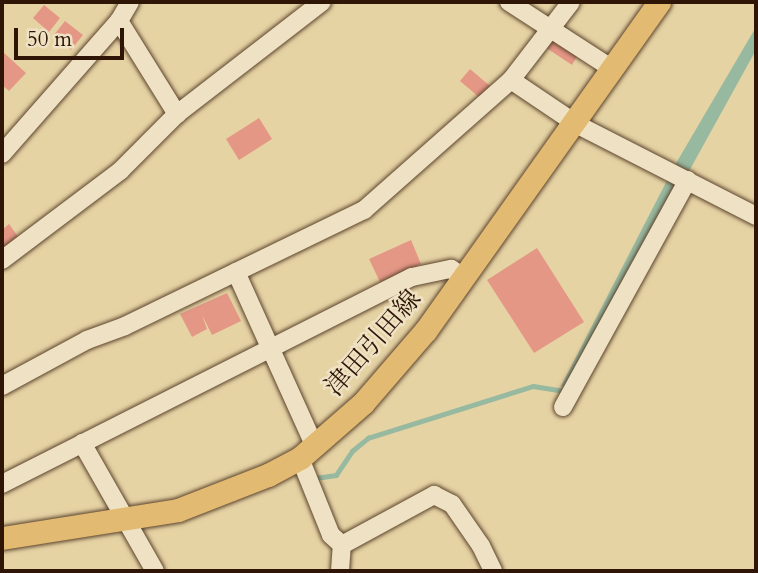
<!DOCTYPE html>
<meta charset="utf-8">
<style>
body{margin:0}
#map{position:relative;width:758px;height:573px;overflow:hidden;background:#e6d3a4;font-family:Cardo,"Noto Serif JP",serif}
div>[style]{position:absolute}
.water>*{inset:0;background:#97b9a0}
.stream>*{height:4.5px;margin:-2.25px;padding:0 2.25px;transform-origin:2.25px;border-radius:2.25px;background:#97b9a0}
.building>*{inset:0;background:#e59786}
.roads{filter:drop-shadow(0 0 2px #5c442d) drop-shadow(0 0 2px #5c442d)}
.minor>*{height:18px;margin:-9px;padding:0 9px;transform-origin:9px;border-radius:9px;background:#efe2c4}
.major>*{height:23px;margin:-11.5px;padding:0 11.5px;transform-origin:11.5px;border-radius:11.5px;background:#e3ba72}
span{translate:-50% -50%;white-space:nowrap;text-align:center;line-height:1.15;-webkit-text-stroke:5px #efe2c4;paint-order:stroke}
.street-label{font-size:26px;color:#2e1505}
.frame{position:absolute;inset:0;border:4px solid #2e1505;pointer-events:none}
.scale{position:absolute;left:14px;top:28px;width:110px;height:32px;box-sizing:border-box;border:4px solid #2e1505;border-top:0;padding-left:9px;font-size:21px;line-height:24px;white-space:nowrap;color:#2e1505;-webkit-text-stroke:5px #efe2c4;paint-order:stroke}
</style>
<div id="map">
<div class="water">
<div style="clip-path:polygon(756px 27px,756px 50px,568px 390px,561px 386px,675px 165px)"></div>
</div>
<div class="stream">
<div style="left:315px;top:478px;width:21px;rotate:-8deg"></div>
<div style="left:336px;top:475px;width:29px;rotate:-56deg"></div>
<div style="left:352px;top:451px;width:21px;rotate:-39deg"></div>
<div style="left:368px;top:438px;width:173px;rotate:-17.5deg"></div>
<div style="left:533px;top:386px;width:30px;rotate:9deg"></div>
</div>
<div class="building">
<div style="clip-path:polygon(44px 5px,60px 18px,49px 32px,33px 18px)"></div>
<div style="clip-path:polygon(65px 21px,83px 35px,71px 50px,53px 36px)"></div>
<div style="clip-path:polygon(552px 36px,579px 53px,572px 65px,545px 47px)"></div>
<div style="clip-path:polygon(3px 52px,26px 73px,9px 91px,2px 85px)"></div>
<div style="clip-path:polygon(470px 69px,490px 86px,480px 98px,460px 81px)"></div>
<div style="clip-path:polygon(259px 118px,272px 139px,239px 160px,226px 139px)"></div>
<div style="clip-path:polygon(9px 224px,19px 238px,2px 252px,2px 230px)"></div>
<div style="clip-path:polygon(411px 240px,421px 264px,380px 282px,369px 259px)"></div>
<div style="clip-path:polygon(537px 248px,584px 322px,534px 353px,487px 280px)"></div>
<div style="clip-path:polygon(227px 293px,241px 321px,212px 335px,202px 315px,207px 329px,192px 337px,180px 314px)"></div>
</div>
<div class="roads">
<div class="minor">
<div style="left:509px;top:2px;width:121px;rotate:32.9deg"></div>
<div style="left:119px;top:21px;width:110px;rotate:58.1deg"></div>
<div style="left:511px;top:80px;width:81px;rotate:33.9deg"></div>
<div style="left:578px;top:125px;width:200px;rotate:27.1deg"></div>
<div style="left:2px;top:154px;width:177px;rotate:-48.7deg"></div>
<div style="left:119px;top:21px;width:22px;rotate:-60deg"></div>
<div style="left:2px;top:260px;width:148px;rotate:-37deg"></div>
<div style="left:120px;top:171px;width:81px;rotate:-45deg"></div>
<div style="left:177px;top:114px;width:183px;rotate:-37.7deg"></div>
<div style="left:236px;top:272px;width:190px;rotate:65.7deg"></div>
<div style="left:2px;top:386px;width:97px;rotate:-28.4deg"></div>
<div style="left:87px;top:340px;width:40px;rotate:-20.2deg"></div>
<div style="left:125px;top:326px;width:266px;rotate:-25.9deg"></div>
<div style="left:364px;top:210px;width:196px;rotate:-41.5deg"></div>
<div style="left:511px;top:80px;width:98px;rotate:-52.4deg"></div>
<div style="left:563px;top:407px;width:259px;rotate:-61.2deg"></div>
<div style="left:82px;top:443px;width:147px;rotate:60.3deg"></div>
<div style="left:300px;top:458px;width:83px;rotate:68.1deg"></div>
<div style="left:331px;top:535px;width:15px;rotate:42deg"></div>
<div style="left:342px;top:545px;width:105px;rotate:-28.5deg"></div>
<div style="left:434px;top:495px;width:20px;rotate:27deg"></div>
<div style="left:452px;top:504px;width:51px;rotate:55.4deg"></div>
<div style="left:481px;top:546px;width:28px;rotate:64deg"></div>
<div style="left:2px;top:484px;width:459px;rotate:-26.8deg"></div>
<div style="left:412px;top:277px;width:40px;rotate:-12deg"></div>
<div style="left:451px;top:269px;width:13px;rotate:32deg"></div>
<div style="left:340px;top:571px;width:26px;rotate:-86deg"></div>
</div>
<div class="major">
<div style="left:2px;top:538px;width:178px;rotate:-9deg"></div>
<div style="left:178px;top:510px;width:97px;rotate:-21.3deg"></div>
<div style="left:268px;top:475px;width:36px;rotate:-28deg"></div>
<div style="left:300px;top:458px;width:84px;rotate:-41.1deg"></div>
<div style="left:363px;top:403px;width:96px;rotate:-49.2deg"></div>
<div style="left:426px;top:330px;width:402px;rotate:-54.6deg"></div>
</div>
</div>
<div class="street-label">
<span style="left:373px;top:343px;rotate:-49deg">津田引田線</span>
</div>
<div class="frame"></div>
<div class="scale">50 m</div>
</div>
